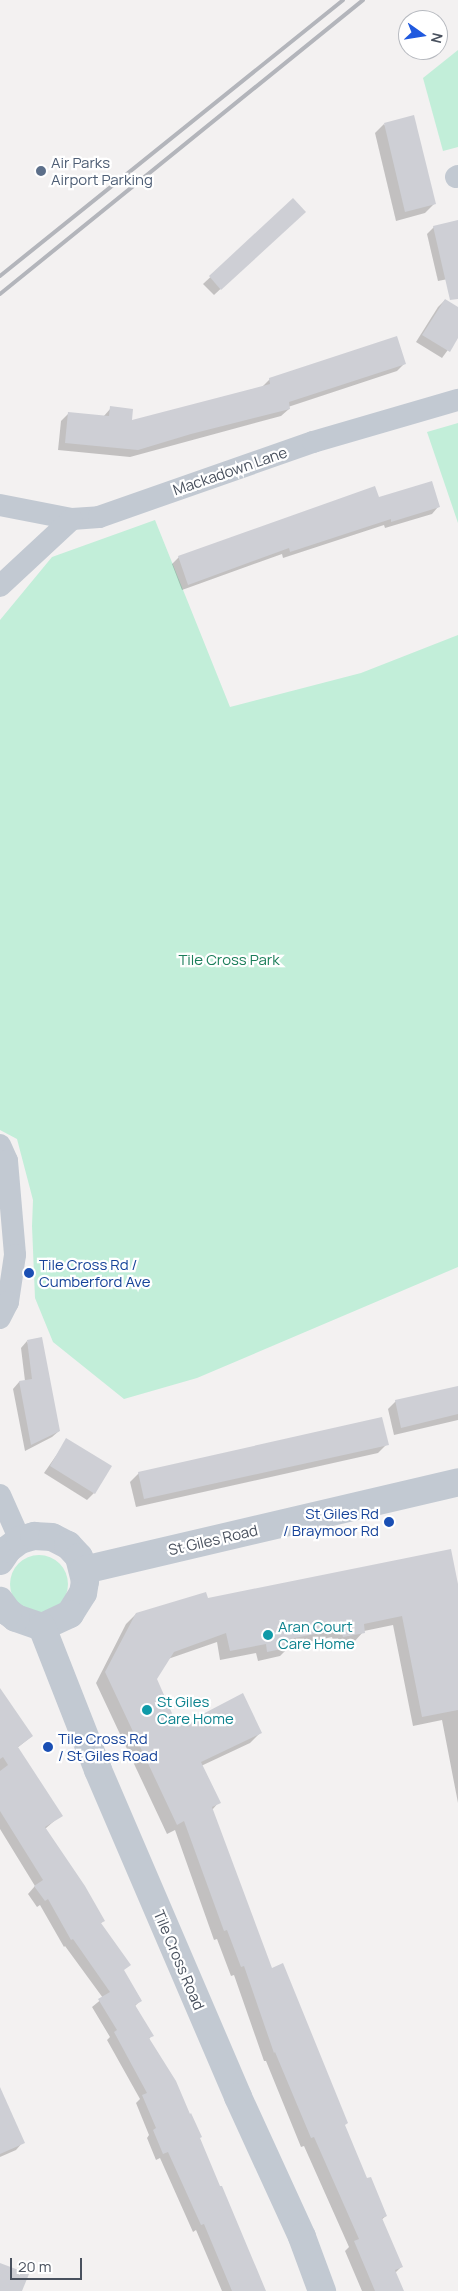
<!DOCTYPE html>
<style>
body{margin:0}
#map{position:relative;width:458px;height:2291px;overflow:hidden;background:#f3f1f1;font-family:Manrope,sans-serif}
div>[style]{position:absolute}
.green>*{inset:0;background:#c2eed9}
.round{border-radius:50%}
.shadow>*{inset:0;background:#0003}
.building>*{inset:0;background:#cecfd5}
.minor>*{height:22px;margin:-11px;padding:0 11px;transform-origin:11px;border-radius:11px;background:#c2c9d2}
.tertiary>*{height:28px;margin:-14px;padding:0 14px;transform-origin:14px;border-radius:14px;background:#c2c9d2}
.rail>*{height:4px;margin:-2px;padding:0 2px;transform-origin:2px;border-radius:2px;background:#b3b5bb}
.dots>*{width:14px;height:14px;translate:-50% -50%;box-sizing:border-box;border:2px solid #fff;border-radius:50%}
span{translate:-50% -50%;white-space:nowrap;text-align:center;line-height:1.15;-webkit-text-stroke:4.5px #fff;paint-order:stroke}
.service-label{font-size:15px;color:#4e5e75}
.left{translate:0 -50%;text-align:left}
.street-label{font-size:15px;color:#49515e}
.park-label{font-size:15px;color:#1b7e5a}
.transit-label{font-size:15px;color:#164399}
.right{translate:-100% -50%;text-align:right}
.culture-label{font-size:15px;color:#0d838f}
.north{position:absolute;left:398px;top:10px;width:50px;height:50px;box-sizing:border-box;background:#fff;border:1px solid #b6b9bf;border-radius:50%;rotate:103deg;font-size:14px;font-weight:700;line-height:20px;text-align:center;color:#49515e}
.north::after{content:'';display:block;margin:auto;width:18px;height:22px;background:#2059de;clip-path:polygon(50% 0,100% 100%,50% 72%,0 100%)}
.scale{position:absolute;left:10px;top:2258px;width:72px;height:22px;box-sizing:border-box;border:2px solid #49515e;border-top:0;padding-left:6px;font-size:15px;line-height:18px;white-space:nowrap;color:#49515e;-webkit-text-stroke:4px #fff;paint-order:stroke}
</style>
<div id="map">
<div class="green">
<div style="clip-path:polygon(458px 50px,458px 147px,443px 151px,423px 78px)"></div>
<div style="clip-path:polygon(458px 423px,458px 523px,427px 432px)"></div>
<div style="clip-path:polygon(155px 520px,230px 707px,361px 673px,458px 635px,458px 1267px,197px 1378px,124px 1399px,53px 1342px,35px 1298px,32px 1226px,33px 1200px,17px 1139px,0 1130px,0 620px,52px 557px)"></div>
<div class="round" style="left:10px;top:1555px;width:58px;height:58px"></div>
</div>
<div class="shadow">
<div style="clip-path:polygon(384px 124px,434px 204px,425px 213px,396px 221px,375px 133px)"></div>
<div style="clip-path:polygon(293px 200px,297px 218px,214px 295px,203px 284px)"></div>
<div style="clip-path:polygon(458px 222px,458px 277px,438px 281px,427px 234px,434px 227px)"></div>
<div style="clip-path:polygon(445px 300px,458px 308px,458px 336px,442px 358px,416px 342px,438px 307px)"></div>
<div style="clip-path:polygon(405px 363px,397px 371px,288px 407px,289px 409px,281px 416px,130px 457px,58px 450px,61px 421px,69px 413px,103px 417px,111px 408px,130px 422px,262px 387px,270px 379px)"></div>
<div style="clip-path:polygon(378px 498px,438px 507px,432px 514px,385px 528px,384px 525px,283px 558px,282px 554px,182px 590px,172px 564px,179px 557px)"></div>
<div style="clip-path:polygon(27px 1341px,59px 1431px,52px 1437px,25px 1451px,13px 1389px,19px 1382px,25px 1381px,21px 1348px)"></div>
<div style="clip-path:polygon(458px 1387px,458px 1420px,394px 1435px,388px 1409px,396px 1401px)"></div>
<div style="clip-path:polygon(67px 1440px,94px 1493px,87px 1500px,44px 1473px)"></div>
<div style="clip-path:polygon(387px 1444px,378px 1453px,136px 1507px,130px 1482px,139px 1473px)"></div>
<div style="clip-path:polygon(458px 1591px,458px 1803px,442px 1720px,413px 1726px,393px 1625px,364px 1631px,354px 1642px,334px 1646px,332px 1637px,290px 1646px,280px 1656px,258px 1661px,256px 1653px,220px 1660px,217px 1642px,168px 1659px,156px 1679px,177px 1728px,260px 1733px,250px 1743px,201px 1766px,219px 1802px,212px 1810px,271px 1969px,367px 2180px,386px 2216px,381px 2220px,401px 2267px,395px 2273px,403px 2291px,362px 2291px,345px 2251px,349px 2247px,304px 2146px,301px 2147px,266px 2061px,264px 2061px,234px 1975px,231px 1976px,217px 1939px,214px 1940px,175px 1830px,167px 1834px,96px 1683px,126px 1624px,136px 1614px,207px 1599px)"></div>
<div style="clip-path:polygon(0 1690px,32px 1736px,17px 1748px,61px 1815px,45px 1829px,103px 1921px,100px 1924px,123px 1971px,141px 2000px,135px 2006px,152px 2035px,149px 2039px,198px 2139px,263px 2291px,222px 2291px,196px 2230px,193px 2232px,160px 2158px,156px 2160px,147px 2138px,149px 2135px,136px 2103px,140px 2099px,107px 2040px,110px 2037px,92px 2007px,103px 1998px,65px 1946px,64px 1947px,40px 1905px,37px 1907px,28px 1894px,35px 1886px,0 1829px)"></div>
<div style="clip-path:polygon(0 2117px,23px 2142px,16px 2150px,0 2157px)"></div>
</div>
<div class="building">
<div style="clip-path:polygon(414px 115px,436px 204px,405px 212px,384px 123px)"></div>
<div style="clip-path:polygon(293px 198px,306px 212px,221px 290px,209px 276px)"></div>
<div style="clip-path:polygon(458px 220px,458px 299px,450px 300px,433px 226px)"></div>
<div style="clip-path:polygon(445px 299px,458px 307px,458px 338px,450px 352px,422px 335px)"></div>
<div style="clip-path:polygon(397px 336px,406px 364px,289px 402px,290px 409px,191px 434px,138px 450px,65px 443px,68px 412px,109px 416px,110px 406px,133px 409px,132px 420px,270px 384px,269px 378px)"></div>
<div style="clip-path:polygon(432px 481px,440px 507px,391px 522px,391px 519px,290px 552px,289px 548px,188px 585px,178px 556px,375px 486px,379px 497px)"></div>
<div style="clip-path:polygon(42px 1337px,60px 1431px,31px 1445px,19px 1381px,32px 1379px,27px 1340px)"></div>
<div style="clip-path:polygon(458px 1386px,458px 1414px,401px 1428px,395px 1400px)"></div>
<div style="clip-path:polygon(382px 1417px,389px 1445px,144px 1499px,138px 1472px)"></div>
<div style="clip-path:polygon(66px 1438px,112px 1466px,95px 1494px,50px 1466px)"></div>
<div style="clip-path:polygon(451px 1549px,458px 1584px,458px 1710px,422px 1717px,402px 1616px,364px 1624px,365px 1633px,343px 1637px,341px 1629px,289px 1639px,291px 1647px,267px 1652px,266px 1644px,230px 1651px,226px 1633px,174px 1652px,157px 1679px,178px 1727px,243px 1693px,262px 1733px,201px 1762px,221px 1803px,212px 1807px,272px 1968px,283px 1963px,348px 2123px,345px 2125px,367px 2178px,371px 2177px,387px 2216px,382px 2218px,403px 2267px,395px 2270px,404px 2291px,375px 2291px,354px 2241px,359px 2239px,314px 2137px,311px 2138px,275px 2052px,274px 2053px,244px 1966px,241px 1967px,227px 1930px,224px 1931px,184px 1821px,177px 1825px,105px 1672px,136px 1613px,206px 1592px,208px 1598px)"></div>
<div style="clip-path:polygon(0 1688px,33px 1736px,18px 1747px,63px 1816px,45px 1827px,85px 1886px,105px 1921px,101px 1923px,131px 1965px,124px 1970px,142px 2001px,135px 2005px,154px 2036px,149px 2038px,176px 2081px,190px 2114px,191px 2113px,202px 2137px,200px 2138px,220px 2186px,222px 2186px,266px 2291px,232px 2291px,204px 2224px,201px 2225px,168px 2152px,163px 2154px,153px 2130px,156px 2128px,142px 2095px,147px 2093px,114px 2032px,117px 2030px,98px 1999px,110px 1992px,73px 1939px,71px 1940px,48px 1899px,45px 1901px,34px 1886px,43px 1880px,0 1811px,0 1771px,8px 1765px,3px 1757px,0 1759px)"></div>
<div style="clip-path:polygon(0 2087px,25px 2143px,0 2154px)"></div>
<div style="clip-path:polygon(0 2263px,29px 2274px,22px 2291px,0 2291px)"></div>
</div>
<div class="minor">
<div style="left:456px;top:177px;width:2px;rotate:-27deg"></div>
<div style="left:0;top:505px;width:73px;rotate:11deg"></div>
<div style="left:72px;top:519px;width:27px;rotate:-4deg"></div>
<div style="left:99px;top:517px;width:227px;rotate:-19.3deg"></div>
<div style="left:313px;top:442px;width:151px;rotate:-16.2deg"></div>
<div style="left:0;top:586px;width:98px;rotate:-42.9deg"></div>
<div style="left:0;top:1145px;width:17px;rotate:66deg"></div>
<div style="left:7px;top:1161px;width:94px;rotate:85.1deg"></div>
<div style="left:15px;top:1255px;width:48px;rotate:98.5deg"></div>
<div style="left:8px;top:1302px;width:18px;rotate:117deg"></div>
<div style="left:0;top:1495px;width:49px;rotate:66deg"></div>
</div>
<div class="tertiary">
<div style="left:0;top:1561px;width:14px;rotate:-56deg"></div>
<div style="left:8px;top:1549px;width:15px;rotate:-37deg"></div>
<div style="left:20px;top:1540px;width:15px;rotate:-16deg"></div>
<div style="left:34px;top:1536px;width:18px;rotate:3deg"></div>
<div style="left:52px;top:1537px;width:18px;rotate:27deg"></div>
<div style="left:68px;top:1545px;width:16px;rotate:47deg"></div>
<div style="left:79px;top:1557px;width:25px;rotate:76deg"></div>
<div style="left:85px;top:1581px;width:12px;rotate:99deg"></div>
<div style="left:83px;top:1593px;width:25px;rotate:122deg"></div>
<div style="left:70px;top:1614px;width:31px;rotate:155deg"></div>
<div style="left:42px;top:1627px;width:28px;rotate:-161deg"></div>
<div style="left:16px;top:1618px;width:10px;rotate:-143deg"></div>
<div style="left:8px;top:1612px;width:14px;rotate:-126deg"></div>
<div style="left:84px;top:1570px;width:384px;rotate:-13.2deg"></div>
<div style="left:42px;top:1627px;width:154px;rotate:68.6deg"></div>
<div style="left:98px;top:1770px;width:356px;rotate:66.8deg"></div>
<div style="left:238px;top:2097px;width:154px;rotate:65.4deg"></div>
<div style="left:302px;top:2237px;width:58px;rotate:69.7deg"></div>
</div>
<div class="rail">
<div style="left:0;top:276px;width:440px;rotate:-38.8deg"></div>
<div style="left:0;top:294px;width:467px;rotate:-39deg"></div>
</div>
<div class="dots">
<div style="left:41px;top:171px;background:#5c6f8a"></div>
<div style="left:29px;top:1273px;background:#1a4fb4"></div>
<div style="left:389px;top:1522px;background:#1a4fb4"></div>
<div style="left:268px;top:1635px;background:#0f9aa8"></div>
<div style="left:147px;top:1710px;background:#0f9aa8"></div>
<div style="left:48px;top:1747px;background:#1a4fb4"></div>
</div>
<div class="service-label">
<span class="left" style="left:51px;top:171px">Air Parks<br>Airport Parking</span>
</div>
<div class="street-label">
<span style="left:230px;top:471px;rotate:-19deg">Mackadown Lane</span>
<span style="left:213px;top:1540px;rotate:-13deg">St Giles Road</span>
<span style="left:179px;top:1960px;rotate:67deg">Tile Cross Road</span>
</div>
<div class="park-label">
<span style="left:229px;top:960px">Tile Cross Park</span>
</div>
<div class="transit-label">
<span class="left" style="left:39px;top:1273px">Tile Cross Rd /<br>Cumberford Ave</span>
<span class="right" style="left:379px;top:1522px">St Giles Rd<br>/ Braymoor Rd</span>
<span class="left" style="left:58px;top:1747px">Tile Cross Rd<br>/ St Giles Road</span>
</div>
<div class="culture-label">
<span class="left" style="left:278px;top:1635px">Aran Court<br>Care Home</span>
<span class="left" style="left:157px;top:1710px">St Giles<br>Care Home</span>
</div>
<div class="north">N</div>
<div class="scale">20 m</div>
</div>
